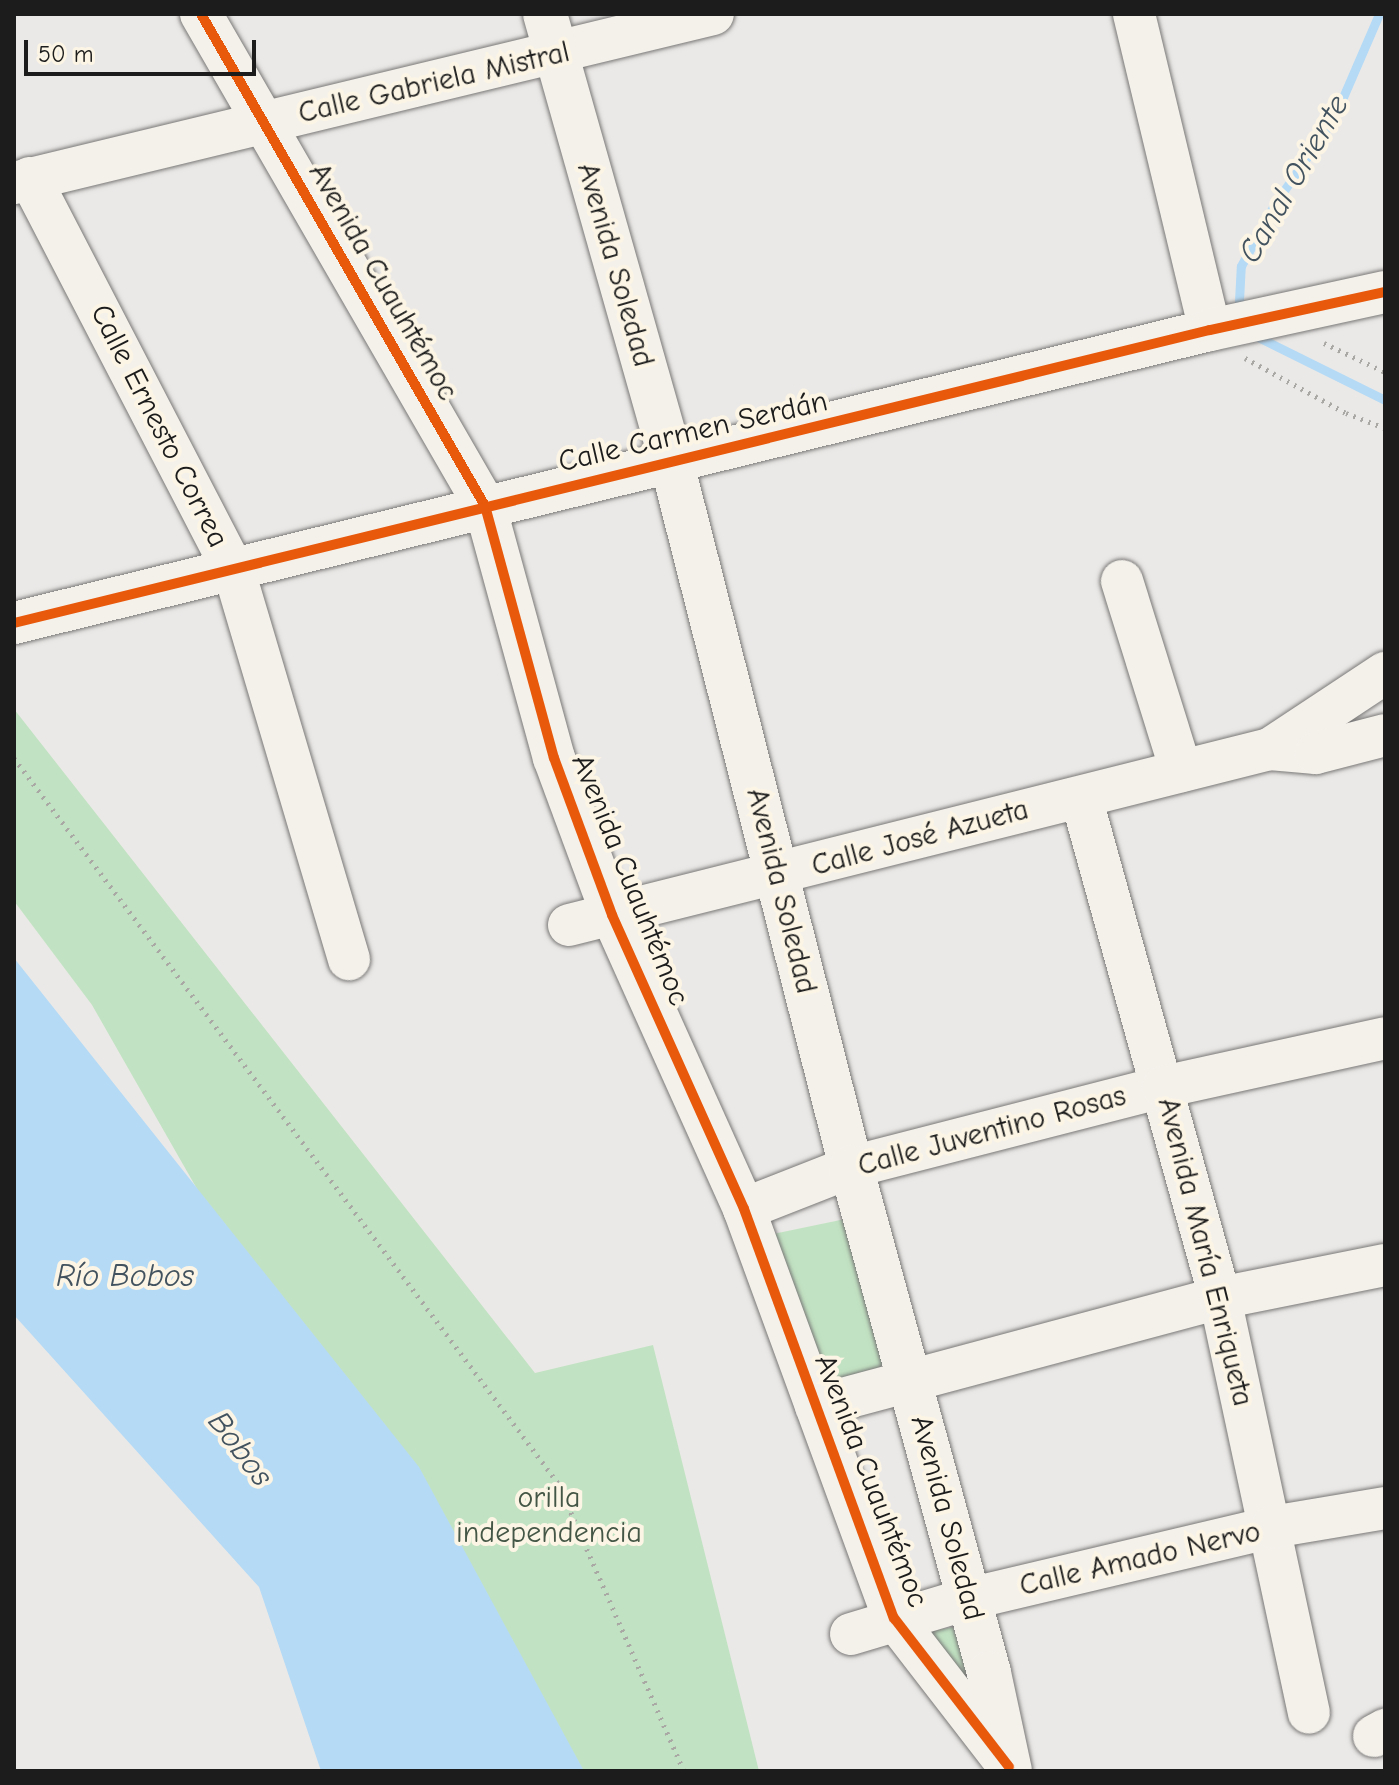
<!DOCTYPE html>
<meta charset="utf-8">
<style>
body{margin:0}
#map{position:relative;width:1399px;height:1785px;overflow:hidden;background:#ebe9e7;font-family:"Comic Neue",sans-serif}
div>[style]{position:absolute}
.green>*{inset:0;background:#c2e3c3}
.water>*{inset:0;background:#b4daf6}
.stream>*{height:9px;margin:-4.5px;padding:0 4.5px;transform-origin:4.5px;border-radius:4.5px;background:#b4daf6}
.path>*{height:5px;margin-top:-2.5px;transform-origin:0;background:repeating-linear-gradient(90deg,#aaa8a5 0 2px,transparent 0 8px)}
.roads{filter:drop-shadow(0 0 2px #797877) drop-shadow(0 0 2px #797877)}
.minor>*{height:42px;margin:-21px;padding:0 21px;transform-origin:21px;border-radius:21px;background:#f4f1eb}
.major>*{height:44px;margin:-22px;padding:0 22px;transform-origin:22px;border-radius:22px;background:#f4f1eb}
.cycleway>*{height:10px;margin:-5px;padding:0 5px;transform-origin:5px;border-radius:5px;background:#e8590c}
span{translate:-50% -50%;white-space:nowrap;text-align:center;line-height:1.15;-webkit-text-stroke:8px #fcf5e5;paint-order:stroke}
.street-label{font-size:30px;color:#1c1c1c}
.park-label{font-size:30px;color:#445645}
.water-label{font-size:32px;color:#42535f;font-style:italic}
.frame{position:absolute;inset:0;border:16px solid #1c1c1c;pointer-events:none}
.scale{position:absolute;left:24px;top:40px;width:232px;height:36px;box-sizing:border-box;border:4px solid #1c1c1c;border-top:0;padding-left:10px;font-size:24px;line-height:28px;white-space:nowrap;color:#1c1c1c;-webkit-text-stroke:6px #fcf5e5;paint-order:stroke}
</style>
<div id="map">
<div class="green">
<div style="clip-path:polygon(14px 709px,535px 1373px,653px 1345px,759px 1771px,541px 1771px,402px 1548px,92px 1005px,14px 901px)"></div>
<div style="clip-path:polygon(850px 1218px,894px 1369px,823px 1391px,773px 1234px)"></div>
<div style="clip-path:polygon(953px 1627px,970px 1682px,923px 1633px)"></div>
</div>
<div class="water">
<div style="clip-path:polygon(14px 958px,419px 1467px,584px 1771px,321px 1771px,259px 1587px,14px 1315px)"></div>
</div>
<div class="stream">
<div style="left:1239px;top:301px;width:35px;rotate:-87deg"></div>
<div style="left:1241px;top:266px;width:69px;rotate:-61.6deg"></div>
<div style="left:1274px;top:205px;width:106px;rotate:-55.4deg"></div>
<div style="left:1334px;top:118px;width:113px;rotate:-66.6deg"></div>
<div style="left:1256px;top:336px;width:144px;rotate:26.4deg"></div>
</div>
<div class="path">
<div style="left:1324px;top:343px;width:68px;rotate:25.4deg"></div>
<div style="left:1245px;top:358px;width:115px;rotate:28.6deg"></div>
<div style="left:1346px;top:413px;width:42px;rotate:21deg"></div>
<div style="left:14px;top:758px;width:906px;rotate:53.12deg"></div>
<div style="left:558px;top:1483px;width:314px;rotate:66.4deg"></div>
</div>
<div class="roads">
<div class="minor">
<div style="left:201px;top:14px;width:568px;rotate:60deg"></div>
<div style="left:485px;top:506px;width:261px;rotate:74.7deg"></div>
<div style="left:554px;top:758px;width:167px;rotate:69.7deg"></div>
<div style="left:612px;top:915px;width:322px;rotate:65.8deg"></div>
<div style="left:744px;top:1209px;width:436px;rotate:69.9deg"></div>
<div style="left:894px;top:1618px;width:188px;rotate:52.3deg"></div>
<div style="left:1134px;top:14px;width:325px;rotate:76.5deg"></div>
<div style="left:30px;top:178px;width:443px;rotate:62.6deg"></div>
<div style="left:234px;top:571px;width:405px;rotate:73.5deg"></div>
<div style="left:14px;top:183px;width:719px;rotate:-13.59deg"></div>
<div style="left:1122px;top:581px;width:199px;rotate:72.7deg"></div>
<div style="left:14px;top:623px;width:1231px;rotate:-13.77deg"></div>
<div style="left:1210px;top:330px;width:179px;rotate:-12.3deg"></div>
<div style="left:1270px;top:749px;width:138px;rotate:-33.5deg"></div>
<div style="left:1081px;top:797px;width:520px;rotate:74.49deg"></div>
<div style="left:1220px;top:1298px;width:424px;rotate:77.9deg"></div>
<div style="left:569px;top:925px;width:723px;rotate:-14.09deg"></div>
<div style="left:1270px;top:749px;width:46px;rotate:5deg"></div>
<div style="left:1316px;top:753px;width:71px;rotate:-14.6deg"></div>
<div style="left:744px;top:1209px;width:115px;rotate:-21.4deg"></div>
<div style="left:851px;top:1167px;width:322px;rotate:-14.4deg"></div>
<div style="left:1163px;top:1087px;width:227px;rotate:-12.4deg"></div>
<div style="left:816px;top:1406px;width:418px;rotate:-15deg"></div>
<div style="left:1220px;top:1298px;width:168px;rotate:-11.3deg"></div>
<div style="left:851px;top:1634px;width:122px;rotate:-16.7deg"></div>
<div style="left:968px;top:1599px;width:312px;rotate:-13.3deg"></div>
<div style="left:1272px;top:1527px;width:115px;rotate:-9.5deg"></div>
<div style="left:1374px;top:1736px;width:13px;rotate:-29deg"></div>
</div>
<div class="major">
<div style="left:545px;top:14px;width:468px;rotate:74.2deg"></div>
<div style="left:672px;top:464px;width:725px;rotate:75.71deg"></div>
<div style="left:851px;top:1167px;width:524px;rotate:74.74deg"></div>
<div style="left:989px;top:1673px;width:100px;rotate:77.9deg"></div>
</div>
</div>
<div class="cycleway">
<div style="left:201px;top:14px;width:568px;rotate:60deg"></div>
<div style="left:485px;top:506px;width:261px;rotate:74.7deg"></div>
<div style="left:554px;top:758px;width:167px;rotate:69.7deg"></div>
<div style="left:612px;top:915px;width:322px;rotate:65.8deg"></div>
<div style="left:744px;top:1209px;width:436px;rotate:69.9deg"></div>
<div style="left:894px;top:1618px;width:188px;rotate:52.3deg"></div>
<div style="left:14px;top:623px;width:1231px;rotate:-13.77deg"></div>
<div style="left:1210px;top:330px;width:179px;rotate:-12.3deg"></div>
</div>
<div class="street-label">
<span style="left:434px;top:83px;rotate:-13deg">Calle Gabriela Mistral</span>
<span style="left:615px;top:265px;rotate:74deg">Avenida Soledad</span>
<span style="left:383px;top:282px;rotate:60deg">Avenida Cuauhtémoc</span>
<span style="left:159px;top:426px;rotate:63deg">Calle Ernesto Correa</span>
<span style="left:693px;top:432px;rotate:-13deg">Calle Carmen Serdán</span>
<span style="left:920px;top:838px;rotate:-15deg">Calle José Azueta</span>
<span style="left:630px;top:880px;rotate:68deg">Avenida Cuauhtémoc</span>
<span style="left:781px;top:891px;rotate:76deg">Avenida Soledad</span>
<span style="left:992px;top:1131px;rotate:-15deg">Calle Juventino Rosas</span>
<span style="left:1205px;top:1252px;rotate:76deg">Avenida María Enriqueta</span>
<span style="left:871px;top:1481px;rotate:69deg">Avenida Cuauhtémoc</span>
<span style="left:947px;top:1518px;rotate:75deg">Avenida Soledad</span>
<span style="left:1140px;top:1559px;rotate:-13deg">Calle Amado Nervo</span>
</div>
<div class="park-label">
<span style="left:549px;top:1515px">orilla<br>independencia</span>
</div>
<div class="water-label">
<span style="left:1294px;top:179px;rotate:-60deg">Canal Oriente</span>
<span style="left:125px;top:1276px">Río Bobos</span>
<span style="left:240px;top:1449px;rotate:53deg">Bobos</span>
</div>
<div class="frame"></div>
<div class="scale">50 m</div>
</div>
